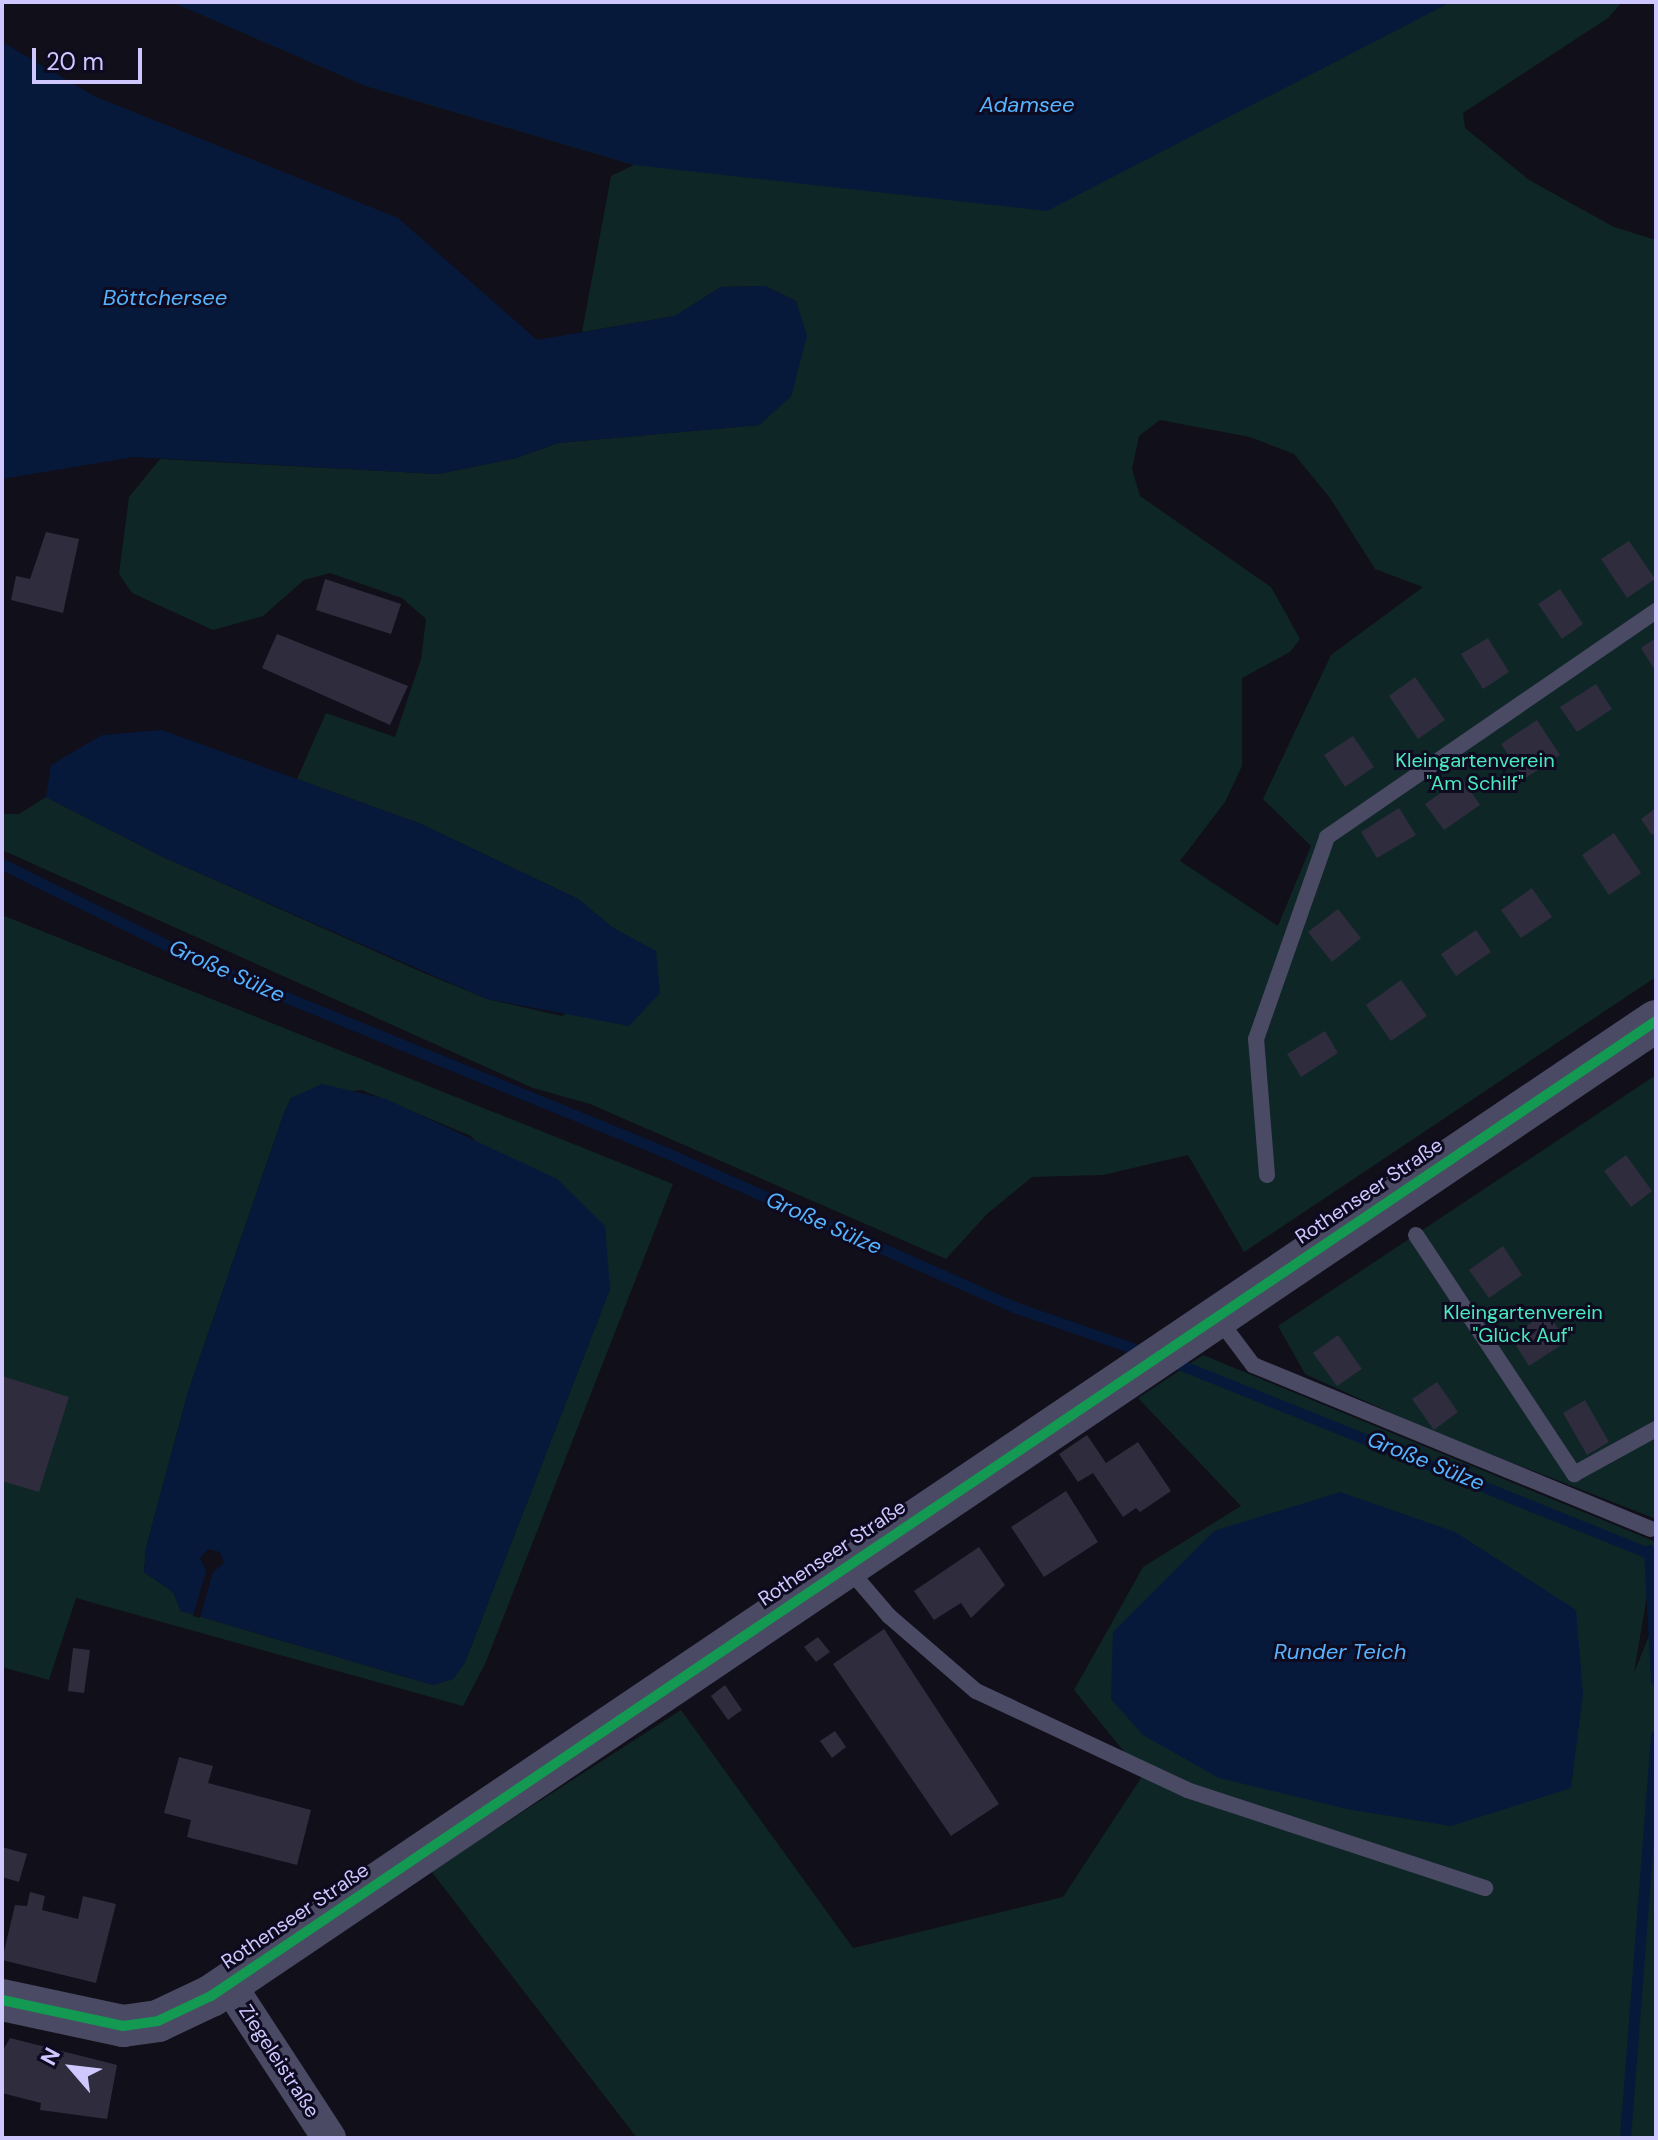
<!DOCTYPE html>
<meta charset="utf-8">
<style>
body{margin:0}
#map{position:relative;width:1658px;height:2140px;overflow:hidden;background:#110f1a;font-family:"DM Sans",sans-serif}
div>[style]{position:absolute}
.green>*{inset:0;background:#0e2626}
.water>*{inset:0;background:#06193b}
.pier>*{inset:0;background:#110f1a}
.stream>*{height:11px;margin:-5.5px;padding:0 5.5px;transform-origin:5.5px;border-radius:5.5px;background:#06193b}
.building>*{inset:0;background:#2f2c3e}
.service>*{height:16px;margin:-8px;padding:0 8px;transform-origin:8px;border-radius:8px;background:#4a4a64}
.minor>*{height:34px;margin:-17px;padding:0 17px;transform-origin:17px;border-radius:17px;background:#4a4a64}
.tertiary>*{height:42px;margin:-21px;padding:0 21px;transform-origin:21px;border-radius:21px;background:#4a4a64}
.cycleway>*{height:10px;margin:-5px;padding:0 5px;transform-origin:5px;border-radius:5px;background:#139951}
span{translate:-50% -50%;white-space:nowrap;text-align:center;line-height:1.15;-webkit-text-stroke:6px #0e0a1f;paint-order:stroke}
.park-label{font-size:20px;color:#4ae9bf}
.street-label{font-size:20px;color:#cec8ff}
.water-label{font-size:22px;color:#56b4ff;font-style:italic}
.frame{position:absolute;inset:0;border:4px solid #cec8ff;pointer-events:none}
.north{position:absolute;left:32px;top:2028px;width:80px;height:80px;-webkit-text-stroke:6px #0e0a1f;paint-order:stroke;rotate:298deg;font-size:22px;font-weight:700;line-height:32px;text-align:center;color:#cec8ff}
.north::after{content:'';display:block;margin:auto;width:28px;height:36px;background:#cec8ff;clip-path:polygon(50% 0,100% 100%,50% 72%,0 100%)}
.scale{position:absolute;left:32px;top:48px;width:110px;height:36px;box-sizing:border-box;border:4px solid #cec8ff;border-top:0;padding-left:10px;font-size:24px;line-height:28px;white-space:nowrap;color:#cec8ff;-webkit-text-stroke:6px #0e0a1f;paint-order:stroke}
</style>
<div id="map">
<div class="green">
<div style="clip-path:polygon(evenodd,172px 2px,1622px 2px,1608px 18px,1463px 113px,1465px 128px,1529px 180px,1614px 227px,1656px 240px,1656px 977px,1244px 1252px,1188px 1155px,1103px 1175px,1032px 1177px,987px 1214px,946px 1259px,590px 1104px,533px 1088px,2px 850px,2px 814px,19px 814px,46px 797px,163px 857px,417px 970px,487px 999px,562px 1016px,655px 951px,613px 928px,578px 899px,421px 824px,297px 779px,326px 713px,395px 737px,421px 659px,426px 619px,402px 598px,330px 573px,304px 580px,263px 616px,213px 630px,132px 593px,119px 574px,129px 497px,160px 459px,438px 474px,516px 458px,558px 443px,759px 425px,791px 396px,806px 336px,796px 301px,765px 286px,721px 287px,675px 316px,582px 332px,611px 176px,634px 165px,366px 86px,172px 2px,1160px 420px,1250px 437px,1294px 454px,1330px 498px,1375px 569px,1423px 587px,1331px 655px,1263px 799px,1311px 846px,1278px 926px,1180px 861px,1225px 802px,1242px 766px,1242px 678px,1290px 652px,1300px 639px,1271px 587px,1140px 496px,1132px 469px,1139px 436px,1160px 420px)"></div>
<div style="clip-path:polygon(evenodd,2px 915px,673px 1184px,485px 1664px,463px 1706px,76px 1598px,49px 1680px,2px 1667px,2px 915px,362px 1090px,471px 1136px,610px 1289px,465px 1662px,453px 1679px,433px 1685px,181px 1611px,173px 1592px,144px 1572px,146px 1548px,188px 1392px,284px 1113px,291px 1098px,362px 1090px)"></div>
<div style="clip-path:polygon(1656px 1075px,1656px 1519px,1431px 1431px,1305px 1374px,1278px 1326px)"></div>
<div style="clip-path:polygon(1203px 1355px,1656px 1542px,1634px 1673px,1656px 1618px,1656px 2138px,637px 2138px,431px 1871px,681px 1710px,853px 1948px,1063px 1897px,1143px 1775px,1074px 1690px,1143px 1567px,1241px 1506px,1138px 1398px)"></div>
</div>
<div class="water">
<div style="clip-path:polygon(172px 2px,1451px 2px,1047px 211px,635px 165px,366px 86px)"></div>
<div style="clip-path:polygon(2px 42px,96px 97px,398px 218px,537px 340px,675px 316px,721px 287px,765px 286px,796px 301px,807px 336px,791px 396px,759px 425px,558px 443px,516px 458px,438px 474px,134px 457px,2px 479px)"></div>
<div style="clip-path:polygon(162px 730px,421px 824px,578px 899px,613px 928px,656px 951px,660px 993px,629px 1026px,487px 999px,163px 857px,46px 797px,51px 765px,102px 735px)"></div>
<div style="clip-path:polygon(322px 1084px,386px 1099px,557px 1179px,605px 1226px,610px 1289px,465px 1662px,453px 1679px,433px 1685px,181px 1611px,173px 1592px,144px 1572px,146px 1548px,188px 1392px,284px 1113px,291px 1098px)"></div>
<div style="clip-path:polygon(1340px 1492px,1455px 1532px,1576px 1610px,1583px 1694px,1571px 1788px,1451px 1826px,1347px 1809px,1219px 1778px,1143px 1735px,1111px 1699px,1113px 1632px,1214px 1531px)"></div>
</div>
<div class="pier">
<div style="clip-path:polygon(208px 1549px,220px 1552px,224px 1563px,213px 1572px,200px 1618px,193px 1616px,206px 1571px,200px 1558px)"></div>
</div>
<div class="stream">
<div style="left:2px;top:864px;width:229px;rotate:26.2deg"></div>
<div style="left:207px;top:965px;width:489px;rotate:22.2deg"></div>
<div style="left:660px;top:1150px;width:387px;rotate:23.9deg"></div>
<div style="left:1014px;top:1307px;width:141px;rotate:19.1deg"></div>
<div style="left:1171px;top:1361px;width:523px;rotate:21.9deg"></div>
<div style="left:1649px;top:1550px;width:131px;rotate:86.9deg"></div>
<div style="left:1625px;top:2138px;width:404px;rotate:-85.6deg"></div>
</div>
<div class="building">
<div style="clip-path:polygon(46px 532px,79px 539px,63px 613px,11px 600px,16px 576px,30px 579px)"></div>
<div style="clip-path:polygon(1629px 541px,1655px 579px,1627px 598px,1601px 559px)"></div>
<div style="clip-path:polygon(325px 579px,401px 604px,391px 634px,316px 610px)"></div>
<div style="clip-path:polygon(1560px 589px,1583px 624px,1562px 639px,1538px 604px)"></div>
<div style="clip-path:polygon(277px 634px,408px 686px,390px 725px,262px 668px)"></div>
<div style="clip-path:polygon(1488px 638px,1509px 672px,1483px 689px,1461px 654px)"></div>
<div style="clip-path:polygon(1656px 638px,1656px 672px,1641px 648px)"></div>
<div style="clip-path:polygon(1415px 677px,1445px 720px,1418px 739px,1389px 696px)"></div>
<div style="clip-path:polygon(1596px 684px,1612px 709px,1577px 732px,1560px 707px)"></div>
<div style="clip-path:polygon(1537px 720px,1560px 755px,1524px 779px,1501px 744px)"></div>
<div style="clip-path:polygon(1353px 736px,1374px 767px,1345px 787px,1324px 755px)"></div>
<div style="clip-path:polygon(1462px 778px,1480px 805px,1444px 830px,1425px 804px)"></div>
<div style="clip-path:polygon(1399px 808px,1416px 835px,1377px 858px,1361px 832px)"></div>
<div style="clip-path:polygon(1656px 808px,1656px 832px,1652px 835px,1641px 819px)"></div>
<div style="clip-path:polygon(1614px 833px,1641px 873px,1609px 895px,1582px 855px)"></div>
<div style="clip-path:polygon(1532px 888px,1552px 917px,1521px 938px,1501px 910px)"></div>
<div style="clip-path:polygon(1338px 909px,1361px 938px,1332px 962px,1308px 932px)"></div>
<div style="clip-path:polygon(1476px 930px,1491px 952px,1456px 976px,1441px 954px)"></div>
<div style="clip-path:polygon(1401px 980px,1427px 1016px,1391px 1041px,1366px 1005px)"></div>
<div style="clip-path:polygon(1325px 1031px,1338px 1053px,1301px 1077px,1287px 1054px)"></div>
<div style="clip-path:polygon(1626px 1155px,1652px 1191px,1631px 1207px,1604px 1171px)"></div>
<div style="clip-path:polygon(1503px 1246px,1522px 1275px,1489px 1298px,1469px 1270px)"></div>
<div style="clip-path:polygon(1548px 1312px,1566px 1342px,1529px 1366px,1510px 1336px)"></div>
<div style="clip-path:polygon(1338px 1335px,1362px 1369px,1337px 1386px,1313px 1353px)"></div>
<div style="clip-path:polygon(2px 1376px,69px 1397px,39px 1492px,2px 1481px)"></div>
<div style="clip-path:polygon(1437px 1382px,1458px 1412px,1434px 1430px,1412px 1399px)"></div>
<div style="clip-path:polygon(1585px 1400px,1609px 1442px,1587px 1455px,1563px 1413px)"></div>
<div style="clip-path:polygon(1087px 1435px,1106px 1463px,1138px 1442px,1171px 1491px,1140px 1512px,1136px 1508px,1123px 1517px,1093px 1473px,1078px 1482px,1059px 1454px)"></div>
<div style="clip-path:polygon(1066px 1491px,1098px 1542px,1044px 1577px,1011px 1527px)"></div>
<div style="clip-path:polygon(979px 1547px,1005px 1585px,971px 1618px,961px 1603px,934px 1620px,914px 1591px)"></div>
<div style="clip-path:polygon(884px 1629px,999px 1804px,951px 1836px,833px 1664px)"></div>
<div style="clip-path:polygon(818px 1637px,830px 1652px,816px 1662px,804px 1647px)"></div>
<div style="clip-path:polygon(73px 1648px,90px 1650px,84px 1693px,68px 1691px)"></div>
<div style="clip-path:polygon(725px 1685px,742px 1710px,728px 1720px,711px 1696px)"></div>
<div style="clip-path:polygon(835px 1731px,846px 1747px,832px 1758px,820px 1741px)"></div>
<div style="clip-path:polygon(179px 1757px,213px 1766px,208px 1783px,311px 1810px,297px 1865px,187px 1837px,191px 1820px,164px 1813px)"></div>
<div style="clip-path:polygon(2px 1847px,27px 1854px,19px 1882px,2px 1877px)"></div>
<div style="clip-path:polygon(30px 1892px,45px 1896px,42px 1910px,78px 1919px,83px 1896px,116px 1904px,96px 1983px,2px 1960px,15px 1905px,27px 1906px)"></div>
<div style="clip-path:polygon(10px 2038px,117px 2065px,107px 2119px,40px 2110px,41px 2103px,2px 2093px,2px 2052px)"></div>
</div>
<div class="service">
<div style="left:1267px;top:1175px;width:136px;rotate:-94.6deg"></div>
<div style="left:1256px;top:1039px;width:214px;rotate:-70.6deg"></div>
<div style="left:1327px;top:837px;width:399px;rotate:-34.5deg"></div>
<div style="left:1416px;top:1235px;width:287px;rotate:56.5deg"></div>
<div style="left:1574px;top:1474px;width:94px;rotate:-28.8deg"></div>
<div style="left:1217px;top:1317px;width:60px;rotate:53.1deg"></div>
<div style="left:1253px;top:1365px;width:430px;rotate:22.4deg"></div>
<div style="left:847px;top:1567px;width:65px;rotate:49.4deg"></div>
<div style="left:889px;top:1616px;width:115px;rotate:40.8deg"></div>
<div style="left:976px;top:1691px;width:233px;rotate:25.1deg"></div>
<div style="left:1187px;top:1790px;width:314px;rotate:18.2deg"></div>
</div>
<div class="minor">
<div style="left:228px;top:1983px;width:185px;rotate:56.9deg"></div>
</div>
<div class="tertiary">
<div style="left:2px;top:2000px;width:124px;rotate:12.1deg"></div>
<div style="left:123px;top:2026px;width:35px;rotate:-8deg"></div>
<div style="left:158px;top:2021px;width:59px;rotate:-25.3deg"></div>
<div style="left:211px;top:1996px;width:1743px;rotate:-34.01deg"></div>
</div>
<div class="cycleway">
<div style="left:2px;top:2000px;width:124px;rotate:12.1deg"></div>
<div style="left:123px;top:2026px;width:35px;rotate:-8deg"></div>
<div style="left:158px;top:2021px;width:59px;rotate:-25.3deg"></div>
<div style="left:211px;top:1996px;width:1743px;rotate:-34.01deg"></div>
</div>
<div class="park-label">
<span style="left:1475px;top:772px">Kleingartenverein<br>"Am Schilf"</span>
<span style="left:1523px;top:1324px">Kleingartenverein<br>"Glück Auf"</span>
</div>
<div class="street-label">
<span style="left:1369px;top:1191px;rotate:-34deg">Rothenseer Straße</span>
<span style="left:832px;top:1553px;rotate:-34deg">Rothenseer Straße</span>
<span style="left:295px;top:1916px;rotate:-34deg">Rothenseer Straße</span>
<span style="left:279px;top:2061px;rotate:57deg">Ziegeleistraße</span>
</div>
<div class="water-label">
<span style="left:1027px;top:105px">Adamsee</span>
<span style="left:165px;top:298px">Böttchersee</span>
<span style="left:227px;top:971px;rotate:24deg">Große Sülze</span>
<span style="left:824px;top:1223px;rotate:24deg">Große Sülze</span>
<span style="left:1426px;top:1461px;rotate:22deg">Große Sülze</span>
<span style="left:1340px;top:1652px">Runder Teich</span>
</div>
<div class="frame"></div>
<div class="north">N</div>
<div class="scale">20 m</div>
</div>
